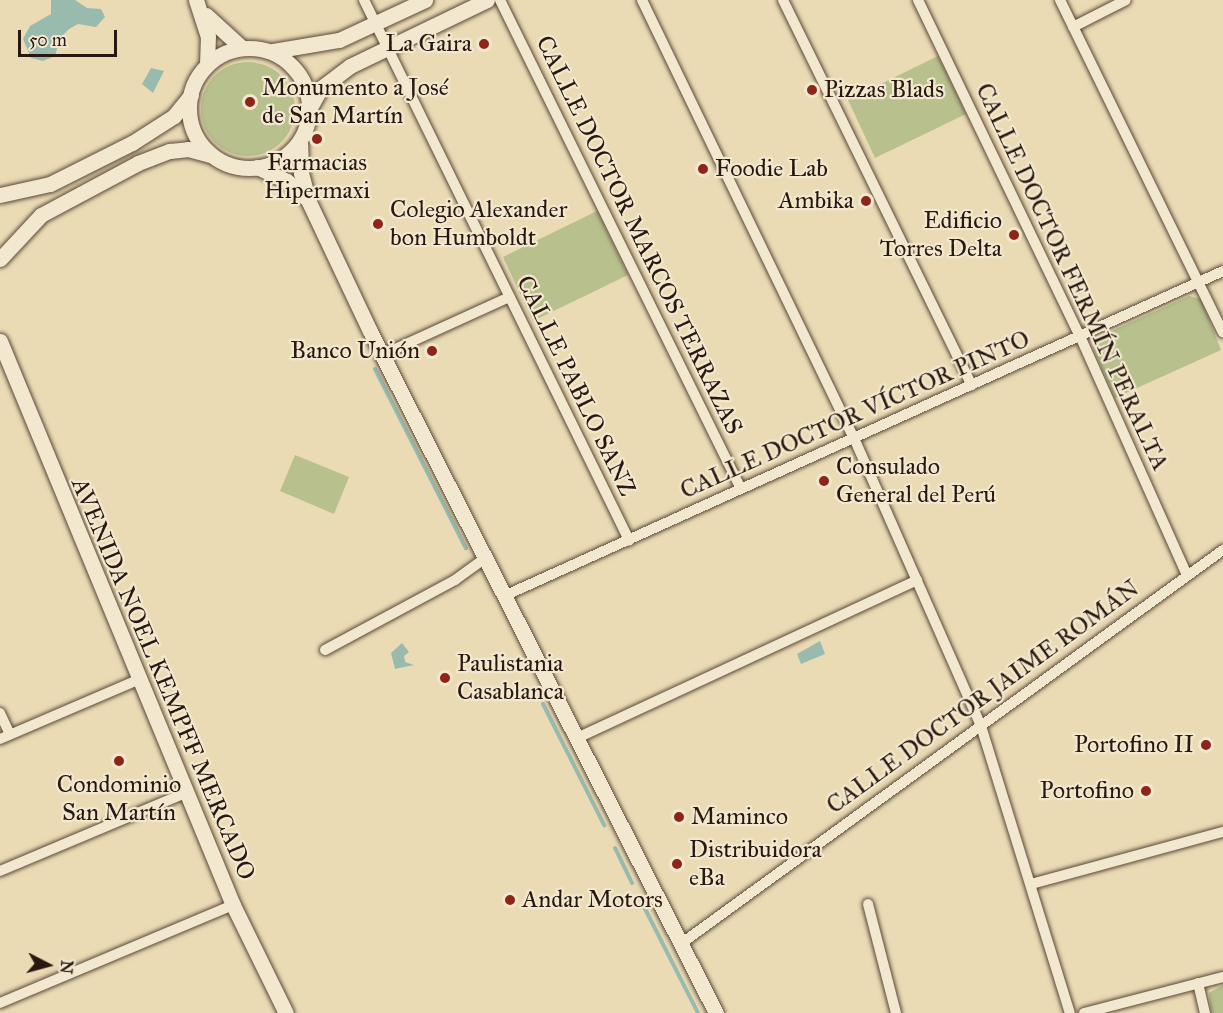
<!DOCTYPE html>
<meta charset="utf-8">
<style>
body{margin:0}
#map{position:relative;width:1223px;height:1013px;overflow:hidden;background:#ebdbb5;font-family:"IM FELL Great Primer",serif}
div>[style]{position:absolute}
.green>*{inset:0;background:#b8c08d}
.round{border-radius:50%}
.water>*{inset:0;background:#98bbae}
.stream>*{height:4px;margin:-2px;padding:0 2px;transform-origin:2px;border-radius:2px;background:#98bbae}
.roads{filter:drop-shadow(0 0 2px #5a4939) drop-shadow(0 0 2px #5a4939)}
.street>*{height:10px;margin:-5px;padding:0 5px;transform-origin:5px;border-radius:5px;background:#f2e8cf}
.secondary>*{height:15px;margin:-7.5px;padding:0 7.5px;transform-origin:7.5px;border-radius:7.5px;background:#f2e8cf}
.secondary>.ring{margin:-7.5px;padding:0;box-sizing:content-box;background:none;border:15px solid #f2e8cf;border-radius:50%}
.dots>*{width:16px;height:16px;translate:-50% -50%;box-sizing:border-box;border:3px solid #f2e8cf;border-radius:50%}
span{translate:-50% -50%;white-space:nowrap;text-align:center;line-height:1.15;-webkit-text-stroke:4.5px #f2e8cf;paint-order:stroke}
.poi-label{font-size:24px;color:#291810}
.right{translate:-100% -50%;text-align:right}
.left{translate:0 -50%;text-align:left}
.street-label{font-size:24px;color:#291810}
.north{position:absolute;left:18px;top:935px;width:60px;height:60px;-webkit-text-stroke:4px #f2e8cf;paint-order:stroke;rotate:96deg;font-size:16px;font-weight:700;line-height:24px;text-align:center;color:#291810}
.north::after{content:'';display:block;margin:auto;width:21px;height:27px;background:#291810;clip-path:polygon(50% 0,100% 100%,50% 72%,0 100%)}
.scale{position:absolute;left:18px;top:30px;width:99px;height:27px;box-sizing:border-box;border:3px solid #291810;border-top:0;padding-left:8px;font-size:18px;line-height:21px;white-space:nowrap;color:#291810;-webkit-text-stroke:4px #f2e8cf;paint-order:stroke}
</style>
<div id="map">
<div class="green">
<div style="clip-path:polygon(938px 56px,966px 114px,875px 158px,848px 100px)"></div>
<div class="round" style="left:201px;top:62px;width:94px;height:94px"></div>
<div style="clip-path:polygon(597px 211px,628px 275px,533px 321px,503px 257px)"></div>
<div style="clip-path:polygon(1189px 296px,1201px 299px,1221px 350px,1115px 398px,1094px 350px,1096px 338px)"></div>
<div style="clip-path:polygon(295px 455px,349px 477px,334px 514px,280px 491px)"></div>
<div style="clip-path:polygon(1223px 985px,1223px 1013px,1211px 1013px,1209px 993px)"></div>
</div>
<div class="water">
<div style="clip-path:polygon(51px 0,75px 0,87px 8px,101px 9px,105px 17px,96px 27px,78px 24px,69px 29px,60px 38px,55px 56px,43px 61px,31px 58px,23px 39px,30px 26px,51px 14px)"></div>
<div style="clip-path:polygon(151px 68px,164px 71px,153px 93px,142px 84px)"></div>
<div style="clip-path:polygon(820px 641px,825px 654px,801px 664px,797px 654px)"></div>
<div style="clip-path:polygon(402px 643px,409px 652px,404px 656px,405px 662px,414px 665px,395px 669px,391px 653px)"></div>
</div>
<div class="stream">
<div style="left:375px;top:369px;width:201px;rotate:63.1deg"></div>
<div style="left:543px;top:704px;width:136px;rotate:63.2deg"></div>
<div style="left:615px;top:848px;width:39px;rotate:64deg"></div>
<div style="left:642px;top:903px;width:123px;rotate:63deg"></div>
</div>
<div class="roads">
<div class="street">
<div style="left:364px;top:0;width:602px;rotate:63.86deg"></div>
<div style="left:500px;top:0;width:545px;rotate:63.76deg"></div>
<div style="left:642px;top:0;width:487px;rotate:64.2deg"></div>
<div style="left:854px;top:438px;width:315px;rotate:66.2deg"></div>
<div style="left:981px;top:726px;width:300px;rotate:72.8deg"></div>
<div style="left:783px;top:0;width:429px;rotate:63.9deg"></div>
<div style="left:918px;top:0;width:373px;rotate:64.3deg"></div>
<div style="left:1080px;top:336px;width:260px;rotate:65.9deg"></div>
<div style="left:1060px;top:0;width:370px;rotate:63.9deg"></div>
<div style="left:1073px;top:27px;width:59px;rotate:-27deg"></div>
<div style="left:382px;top:355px;width:140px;rotate:-24.5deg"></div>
<div style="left:504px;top:596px;width:789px;rotate:-24.32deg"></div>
<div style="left:325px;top:650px;width:148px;rotate:-28.3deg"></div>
<div style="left:455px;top:580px;width:36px;rotate:-36deg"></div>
<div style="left:0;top:713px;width:23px;rotate:65deg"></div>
<div style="left:577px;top:738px;width:375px;rotate:-24.9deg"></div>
<div style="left:0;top:739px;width:152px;rotate:-23.2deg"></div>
<div style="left:0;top:871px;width:202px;rotate:-22.8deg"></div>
<div style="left:1031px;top:884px;width:199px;rotate:-15.2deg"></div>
<div style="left:868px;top:904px;width:113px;rotate:75.6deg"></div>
<div style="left:682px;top:943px;width:669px;rotate:-36deg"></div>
<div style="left:1198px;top:983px;width:31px;rotate:77deg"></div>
<div style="left:0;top:1003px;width:253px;rotate:-22.8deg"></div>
<div style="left:1084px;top:1013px;width:144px;rotate:-14.5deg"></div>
</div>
<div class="secondary">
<div style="left:196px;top:0;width:38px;rotate:72deg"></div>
<div style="left:208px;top:36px;width:29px;rotate:92deg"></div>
<div style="left:206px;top:15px;width:49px;rotate:42.5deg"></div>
<div class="ring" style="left:189px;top:48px;width:105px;height:105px"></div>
<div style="left:273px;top:51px;width:67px;rotate:-9.5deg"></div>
<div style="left:339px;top:40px;width:95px;rotate:-24.9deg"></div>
<div style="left:308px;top:111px;width:26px;rotate:-61deg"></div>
<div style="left:321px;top:88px;width:36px;rotate:-37deg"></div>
<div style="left:350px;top:66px;width:152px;rotate:-25.7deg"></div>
<div style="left:300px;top:140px;width:33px;rotate:88deg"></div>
<div style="left:301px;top:173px;width:28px;rotate:75deg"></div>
<div style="left:308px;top:200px;width:145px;rotate:64.7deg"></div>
<div style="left:370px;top:331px;width:765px;rotate:63.1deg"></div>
<div style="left:257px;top:167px;width:33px;rotate:25deg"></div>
<div style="left:287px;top:181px;width:25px;rotate:42deg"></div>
<div style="left:0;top:195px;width:51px;rotate:-12.4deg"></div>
<div style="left:50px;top:184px;width:92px;rotate:-26.6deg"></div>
<div style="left:132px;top:143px;width:50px;rotate:-32.7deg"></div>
<div style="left:174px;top:116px;width:27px;rotate:-51deg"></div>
<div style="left:0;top:259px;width:60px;rotate:-47deg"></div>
<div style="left:41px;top:215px;width:110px;rotate:-28.2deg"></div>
<div style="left:138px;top:163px;width:34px;rotate:-21deg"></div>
<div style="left:170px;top:151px;width:18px;rotate:-6deg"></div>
<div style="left:188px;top:149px;width:23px;rotate:15deg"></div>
<div style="left:0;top:341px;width:610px;rotate:67.55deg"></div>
<div style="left:233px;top:905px;width:120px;rotate:63.9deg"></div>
</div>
</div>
<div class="dots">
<div style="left:484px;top:44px;background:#8f2418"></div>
<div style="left:812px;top:90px;background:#8f2418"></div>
<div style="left:250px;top:102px;background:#8f2418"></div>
<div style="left:317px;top:139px;background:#8f2418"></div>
<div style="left:703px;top:169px;background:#8f2418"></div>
<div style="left:866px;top:201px;background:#8f2418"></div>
<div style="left:378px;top:224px;background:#8f2418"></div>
<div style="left:1014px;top:235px;background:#8f2418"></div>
<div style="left:432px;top:351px;background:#8f2418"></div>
<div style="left:824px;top:481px;background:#8f2418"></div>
<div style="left:445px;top:678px;background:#8f2418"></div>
<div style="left:1206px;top:745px;background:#8f2418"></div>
<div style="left:119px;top:761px;background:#8f2418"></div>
<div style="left:1146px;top:791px;background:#8f2418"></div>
<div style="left:679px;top:817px;background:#8f2418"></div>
<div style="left:677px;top:864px;background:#8f2418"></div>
<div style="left:510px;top:900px;background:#8f2418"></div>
</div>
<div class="poi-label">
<span class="right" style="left:472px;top:44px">La Gaira</span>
<span class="left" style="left:262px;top:102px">Monumento a José<br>de San Martín</span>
<span class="left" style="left:824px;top:90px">Pizzas Blads</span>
<span style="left:317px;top:177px">Farmacias<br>Hipermaxi</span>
<span class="left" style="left:715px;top:169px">Foodie Lab</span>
<span class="right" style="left:854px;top:201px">Ambika</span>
<span class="left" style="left:390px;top:224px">Colegio Alexander<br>bon Humboldt</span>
<span class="right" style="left:1002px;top:235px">Edificio<br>Torres Delta</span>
<span class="right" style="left:420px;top:351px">Banco Unión</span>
<span class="left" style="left:836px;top:481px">Consulado<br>General del Perú</span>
<span class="left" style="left:457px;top:678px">Paulistania<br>Casablanca</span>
<span class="right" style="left:1194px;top:745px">Portofino II</span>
<span style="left:119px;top:799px">Condominio<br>San Martín</span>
<span class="right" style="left:1134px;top:791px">Portofino</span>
<span class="left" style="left:691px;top:817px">Maminco</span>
<span class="left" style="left:689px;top:864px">Distribuidora<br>eBa</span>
<span class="left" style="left:522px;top:900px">Andar Motors</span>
</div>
<div class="street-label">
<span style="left:639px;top:235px;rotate:64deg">CALLE DOCTOR MARCOS TERRAZAS</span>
<span style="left:1072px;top:277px;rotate:65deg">CALLE DOCTOR FERMÍN PERALTA</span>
<span style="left:576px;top:386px;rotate:64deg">CALLE PABLO SANZ</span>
<span style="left:855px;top:415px;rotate:-24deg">CALLE DOCTOR VÍCTOR PINTO</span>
<span style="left:163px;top:679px;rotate:67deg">AVENIDA NOEL KEMPFF MERCADO</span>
<span style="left:983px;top:697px;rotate:-36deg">CALLE DOCTOR JAIME ROMÁN</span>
</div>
<div class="north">N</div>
<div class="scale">50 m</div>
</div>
